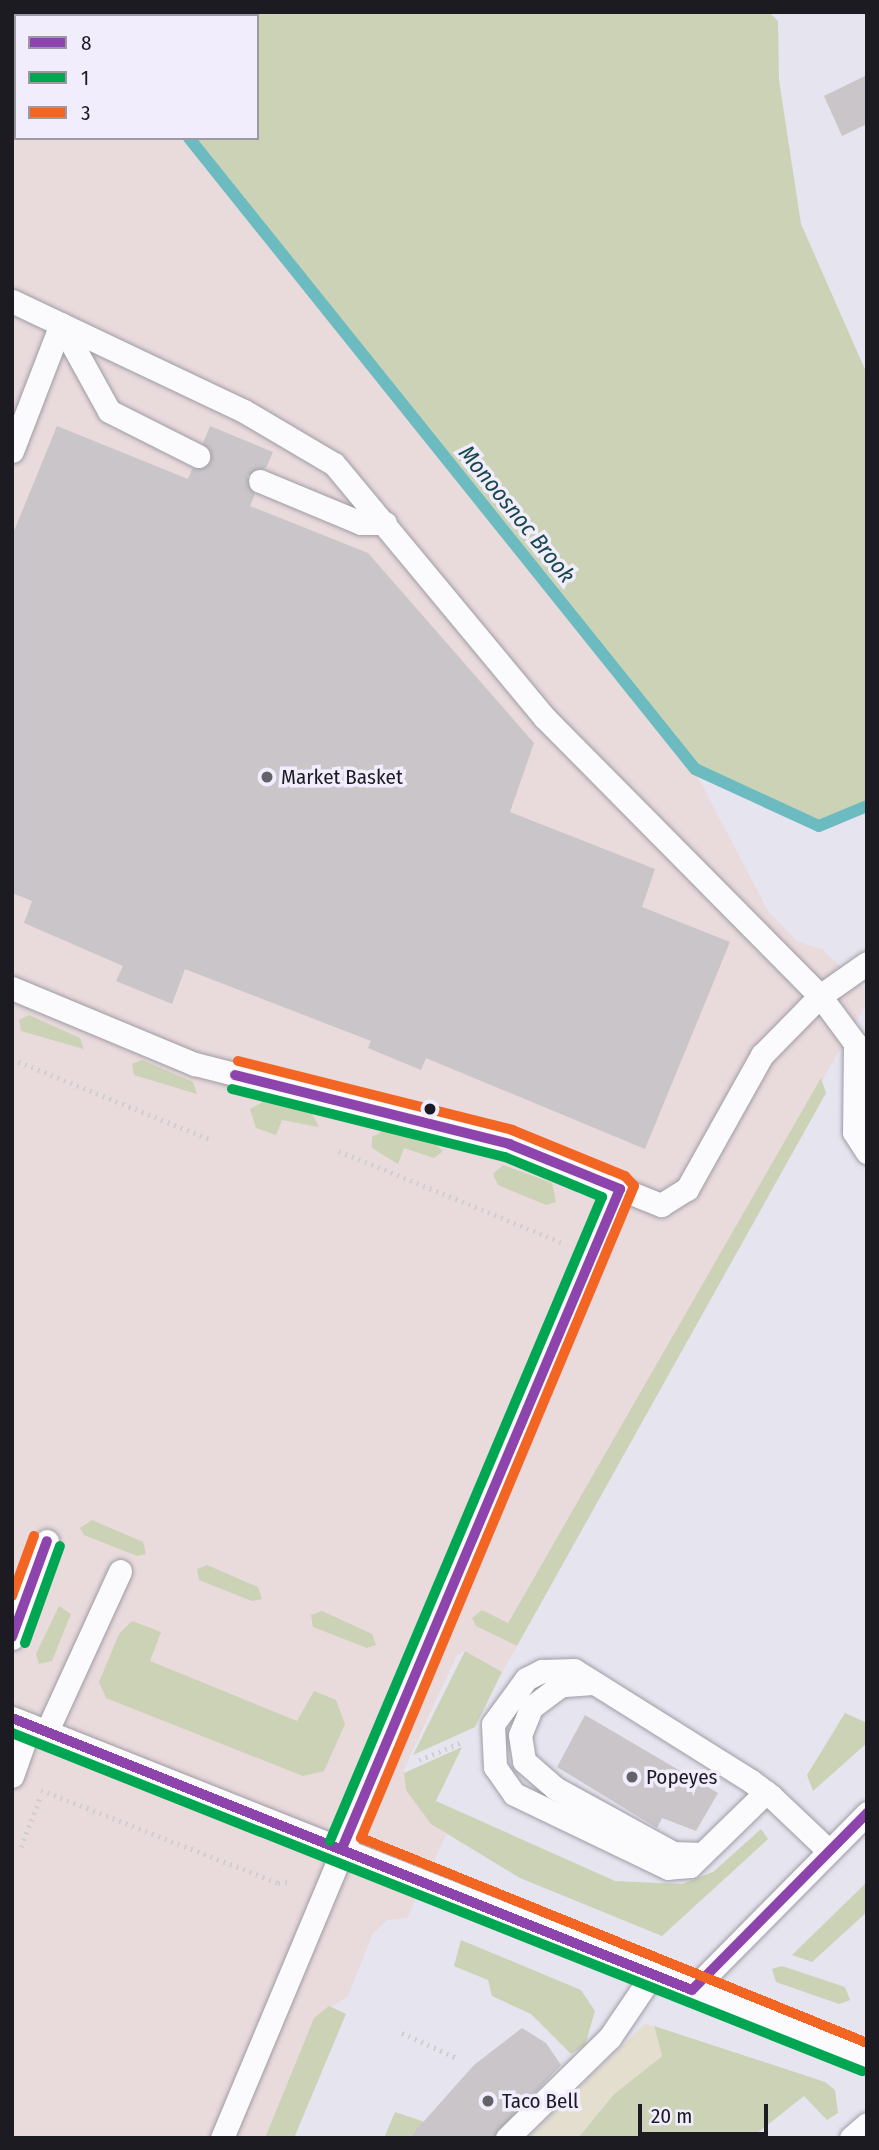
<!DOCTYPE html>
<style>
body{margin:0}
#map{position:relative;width:879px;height:2150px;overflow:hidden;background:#e6e4ef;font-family:"Fira Sans Condensed",sans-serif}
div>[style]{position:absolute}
.commercial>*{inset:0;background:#e9dadc}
.green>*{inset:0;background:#cbd2b6}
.sand>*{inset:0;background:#e4decf}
.stream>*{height:12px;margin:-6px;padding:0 6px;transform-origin:6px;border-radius:6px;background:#6bbbc0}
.building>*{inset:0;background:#cac5c8}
.path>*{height:4.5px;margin-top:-2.25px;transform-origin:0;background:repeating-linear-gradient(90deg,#cfcfd1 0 2px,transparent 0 7px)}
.roads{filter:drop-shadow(0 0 2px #9e9ca5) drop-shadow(0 0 2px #9e9ca5)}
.service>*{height:23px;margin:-11.5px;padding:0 11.5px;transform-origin:11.5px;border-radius:11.5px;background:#fbfbfd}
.bus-1>*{height:10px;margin:-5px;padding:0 5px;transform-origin:5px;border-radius:5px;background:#8e44ad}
.bus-2>*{height:10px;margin:-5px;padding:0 5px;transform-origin:5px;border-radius:5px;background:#00a651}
.bus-3>*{height:10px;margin:-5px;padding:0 5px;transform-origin:5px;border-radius:5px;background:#f26522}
.dots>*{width:19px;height:19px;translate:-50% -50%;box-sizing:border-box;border:4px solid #f1edfd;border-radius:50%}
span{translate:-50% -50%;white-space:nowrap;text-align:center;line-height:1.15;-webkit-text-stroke:7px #f1edfd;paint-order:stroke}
.poi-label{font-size:21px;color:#1c1b21}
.left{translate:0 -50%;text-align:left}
.water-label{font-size:23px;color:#18494a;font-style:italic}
.frame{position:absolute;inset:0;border:14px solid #1c1b21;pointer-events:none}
.legend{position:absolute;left:14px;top:14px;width:245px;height:126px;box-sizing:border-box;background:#f1edfd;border:2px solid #9c99a5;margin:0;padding:9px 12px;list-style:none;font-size:21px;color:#1c1b21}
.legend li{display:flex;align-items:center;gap:14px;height:35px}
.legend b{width:35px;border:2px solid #9c99a5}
.scale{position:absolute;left:638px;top:2104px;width:130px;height:32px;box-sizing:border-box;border:4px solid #1c1b21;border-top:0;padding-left:9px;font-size:21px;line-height:24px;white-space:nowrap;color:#1c1b21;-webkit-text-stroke:5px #f1edfd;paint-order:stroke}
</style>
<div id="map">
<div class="commercial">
<div style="clip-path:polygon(12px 73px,16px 138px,189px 138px,691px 764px,768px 911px,798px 942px,822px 949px,867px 991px,867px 1003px,507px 1624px,482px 1610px,472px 1618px,517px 1646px,502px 1672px,465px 1651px,457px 1655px,404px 1769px,406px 1790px,446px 1835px,407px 1918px,387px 1920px,373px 1933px,348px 1996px,314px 2018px,265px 2138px,12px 2138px)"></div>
</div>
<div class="green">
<div style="clip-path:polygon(12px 12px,769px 12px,778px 21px,779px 80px,801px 224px,867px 374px,867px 805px,819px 826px,695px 769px,189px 138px,257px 138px,257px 16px,16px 16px,12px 73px)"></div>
<div style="clip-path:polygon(29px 1015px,80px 1038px,84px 1049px,21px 1031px,19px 1020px)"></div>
<div style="clip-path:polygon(142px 1060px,193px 1082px,197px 1094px,134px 1075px,132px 1064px)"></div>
<div style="clip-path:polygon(821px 1078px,826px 1093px,517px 1646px,476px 1626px,472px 1618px,482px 1610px,508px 1623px)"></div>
<div style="clip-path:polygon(265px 1101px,312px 1114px,319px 1127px,282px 1120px,276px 1135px,256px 1128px,250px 1109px)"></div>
<div style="clip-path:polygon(387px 1129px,434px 1143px,443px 1151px,434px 1158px,404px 1148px,398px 1164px,372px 1148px,372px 1137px)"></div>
<div style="clip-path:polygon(503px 1165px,552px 1183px,556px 1202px,546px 1205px,498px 1185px,493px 1174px)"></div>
<div style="clip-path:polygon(92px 1520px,143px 1542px,146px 1554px,137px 1556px,84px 1535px,80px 1528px)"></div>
<div style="clip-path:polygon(207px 1565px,258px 1587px,262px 1599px,252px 1601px,199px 1580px,197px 1569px)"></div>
<div style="clip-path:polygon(59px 1606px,71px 1614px,52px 1661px,39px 1664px,36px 1654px)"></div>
<div style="clip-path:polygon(322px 1611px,372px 1634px,376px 1645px,367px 1648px,313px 1627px,311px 1615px)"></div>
<div style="clip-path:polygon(132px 1621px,161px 1632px,150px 1661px,297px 1721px,314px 1691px,336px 1700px,345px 1724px,324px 1771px,303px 1776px,106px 1698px,99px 1682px,119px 1634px)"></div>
<div style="clip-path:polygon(465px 1651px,502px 1672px,475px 1727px,413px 1755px)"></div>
<div style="clip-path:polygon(845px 1713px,867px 1723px,867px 1743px,813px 1791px,807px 1775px)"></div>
<div style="clip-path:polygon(462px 1747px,436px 1801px,615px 1881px,682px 1884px,713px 1872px,761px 1829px,768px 1839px,662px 1936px,520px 1878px,431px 1824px,406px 1790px,404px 1773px)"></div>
<div style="clip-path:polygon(867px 1882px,867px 1912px,812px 1962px,792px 1955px)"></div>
<div style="clip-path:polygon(461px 1940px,581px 1990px,595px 2011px,585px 2045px,571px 2054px,531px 2014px,492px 1996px,488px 1980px,454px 1966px)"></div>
<div style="clip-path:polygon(782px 1966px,845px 1987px,850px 2000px,839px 2004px,776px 1982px,772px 1969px)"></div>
<div style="clip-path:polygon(329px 2006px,346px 2014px,294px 2138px,265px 2138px,314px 2018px)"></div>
<div style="clip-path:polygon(654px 2026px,825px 2082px,835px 2090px,838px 2113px,827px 2120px,804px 2096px,751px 2138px,578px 2138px,613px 2095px,662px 2056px)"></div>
<div style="clip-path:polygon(395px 2112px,425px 2122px,408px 2138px,384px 2138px)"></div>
</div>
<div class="sand">
<div style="clip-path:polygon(645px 2024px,654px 2026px,662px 2056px,613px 2095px,578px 2138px,527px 2138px)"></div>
</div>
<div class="stream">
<div style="left:27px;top:12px;width:7px;rotate:34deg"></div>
<div style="left:189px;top:138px;width:809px;rotate:51.27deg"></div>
<div style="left:695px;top:769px;width:136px;rotate:24.7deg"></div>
<div style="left:819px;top:826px;width:52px;rotate:-22.6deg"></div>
</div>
<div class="building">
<div style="clip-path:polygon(867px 75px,867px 124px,842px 136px,824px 96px)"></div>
<div style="clip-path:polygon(57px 426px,188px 479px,192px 469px,211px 462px,203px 443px,210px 426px,273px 452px,266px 468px,247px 476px,255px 494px,250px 506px,368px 553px,534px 743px,510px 812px,655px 869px,642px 907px,730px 942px,645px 1149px,426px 1058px,421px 1070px,368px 1048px,371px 1041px,185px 969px,172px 1004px,116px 981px,123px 966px,24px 923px,32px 901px,12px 893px,12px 536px)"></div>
<div style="clip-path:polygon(585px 1715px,718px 1793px,696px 1831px,662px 1818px,657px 1828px,557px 1767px)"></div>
<div style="clip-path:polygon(522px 2028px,546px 2043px,561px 2065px,493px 2138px,409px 2138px,474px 2065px)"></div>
</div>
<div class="path">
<div style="left:12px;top:1059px;width:213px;rotate:22.1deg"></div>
<div style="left:339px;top:1151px;width:240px;rotate:22.3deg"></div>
<div style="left:419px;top:1760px;width:47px;rotate:-22.7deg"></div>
<div style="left:41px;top:1790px;width:255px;rotate:21.4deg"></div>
<div style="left:278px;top:1883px;width:14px;rotate:-4deg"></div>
<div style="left:21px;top:1847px;width:53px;rotate:-69.2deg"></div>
<div style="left:402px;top:2033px;width:63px;rotate:24.5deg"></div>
</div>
<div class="roads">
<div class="service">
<div style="left:12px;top:301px;width:257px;rotate:25.4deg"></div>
<div style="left:244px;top:411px;width:104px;rotate:30.5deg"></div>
<div style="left:334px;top:464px;width:329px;rotate:50.3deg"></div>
<div style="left:544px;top:717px;width:392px;rotate:45.3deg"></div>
<div style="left:820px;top:996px;width:57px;rotate:-35.1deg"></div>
<div style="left:61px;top:324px;width:99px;rotate:61.1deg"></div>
<div style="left:109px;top:411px;width:100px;rotate:26.8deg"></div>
<div style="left:12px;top:451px;width:136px;rotate:-68.9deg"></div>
<div style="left:260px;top:481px;width:109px;rotate:22.6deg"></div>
<div style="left:361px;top:523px;width:24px"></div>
<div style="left:12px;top:988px;width:198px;rotate:22.6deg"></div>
<div style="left:195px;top:1064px;width:324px;rotate:14.3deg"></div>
<div style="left:509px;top:1144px;width:164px;rotate:21.9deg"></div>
<div style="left:661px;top:1205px;width:31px;rotate:-32deg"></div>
<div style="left:687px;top:1189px;width:154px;rotate:-60.8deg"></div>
<div style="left:762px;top:1055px;width:83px;rotate:-45.5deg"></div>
<div style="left:820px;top:996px;width:59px;rotate:53.3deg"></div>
<div style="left:855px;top:1043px;width:89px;rotate:90.6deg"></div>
<div style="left:854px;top:1132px;width:24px;rotate:57deg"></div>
<div style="left:12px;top:1638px;width:103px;rotate:-70.2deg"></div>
<div style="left:593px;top:1683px;width:32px;rotate:176deg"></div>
<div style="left:561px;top:1685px;width:38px;rotate:143deg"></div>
<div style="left:531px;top:1708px;width:29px;rotate:112deg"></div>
<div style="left:520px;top:1735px;width:26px;rotate:81deg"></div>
<div style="left:524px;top:1761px;width:41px;rotate:41.1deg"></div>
<div style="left:555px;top:1788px;width:135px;rotate:28.8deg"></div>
<div style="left:673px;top:1853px;width:29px;rotate:2deg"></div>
<div style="left:12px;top:1718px;width:920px;rotate:21.69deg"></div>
<div style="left:46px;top:1733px;width:178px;rotate:-65.4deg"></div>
<div style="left:12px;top:1776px;width:54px;rotate:-70.6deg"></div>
<div style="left:766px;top:1792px;width:106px;rotate:135.8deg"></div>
<div style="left:690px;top:1866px;width:22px;rotate:175deg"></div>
<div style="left:668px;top:1868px;width:171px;rotate:-154.3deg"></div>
<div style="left:514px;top:1794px;width:33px;rotate:-125deg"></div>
<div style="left:495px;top:1767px;width:43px;rotate:-92.7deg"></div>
<div style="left:493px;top:1724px;width:56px;rotate:-53.7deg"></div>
<div style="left:526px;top:1679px;width:18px;rotate:-27deg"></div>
<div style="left:542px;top:1671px;width:32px;rotate:-2deg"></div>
<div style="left:574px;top:1670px;width:209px;rotate:32.1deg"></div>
<div style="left:751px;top:1781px;width:25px;rotate:37deg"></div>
<div style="left:771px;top:1796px;width:80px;rotate:43.5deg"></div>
<div style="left:692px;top:1990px;width:249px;rotate:-45.3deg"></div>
<div style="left:222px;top:2138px;width:1029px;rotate:-67.25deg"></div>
<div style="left:507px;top:2138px;width:144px;rotate:-44.4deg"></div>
<div style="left:610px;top:2037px;width:75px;rotate:-55.9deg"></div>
<div style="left:851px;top:2138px;width:21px;rotate:-41deg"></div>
</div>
</div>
<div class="bus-1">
<div style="left:235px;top:1075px;width:283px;rotate:14.1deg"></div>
<div style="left:509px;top:1144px;width:120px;rotate:22.1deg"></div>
<div style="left:620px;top:1189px;width:713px;rotate:112.86deg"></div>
<div style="left:12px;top:1637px;width:102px;rotate:-70deg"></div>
<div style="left:12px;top:1718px;width:732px;rotate:21.8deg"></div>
<div style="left:692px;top:1990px;width:249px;rotate:-45.3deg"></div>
</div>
<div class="bus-2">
<div style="left:232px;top:1089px;width:281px;rotate:14deg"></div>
<div style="left:505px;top:1157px;width:105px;rotate:22.4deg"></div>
<div style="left:602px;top:1197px;width:699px;rotate:112.9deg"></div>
<div style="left:25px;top:1643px;width:103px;rotate:-70.2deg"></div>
<div style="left:12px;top:1733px;width:915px;rotate:21.69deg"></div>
</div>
<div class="bus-3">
<div style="left:238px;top:1061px;width:283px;rotate:14.1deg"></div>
<div style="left:512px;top:1130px;width:122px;rotate:22.2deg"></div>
<div style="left:625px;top:1176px;width:13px;rotate:48deg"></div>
<div style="left:634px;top:1186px;width:707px;rotate:112.72deg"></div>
<div style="left:361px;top:1838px;width:546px;rotate:22.05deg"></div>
<div style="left:12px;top:1596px;width:64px;rotate:-69.9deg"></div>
</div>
<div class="dots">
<div style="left:267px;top:777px;background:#636169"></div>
<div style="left:430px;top:1109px;background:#1c1b21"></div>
<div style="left:632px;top:1777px;background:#636169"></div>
<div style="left:488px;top:2101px;background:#636169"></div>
</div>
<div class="poi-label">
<span class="left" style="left:281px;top:777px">Market Basket</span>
<span class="left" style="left:646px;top:1777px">Popeyes</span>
<span class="left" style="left:502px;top:2101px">Taco Bell</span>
</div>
<div class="water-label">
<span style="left:517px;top:514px;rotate:51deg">Monoosnoc Brook</span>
</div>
<div class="frame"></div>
<ul class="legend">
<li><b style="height:9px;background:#8e44ad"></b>8</li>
<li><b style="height:9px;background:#00a651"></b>1</li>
<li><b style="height:9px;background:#f26522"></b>3</li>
</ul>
<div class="scale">20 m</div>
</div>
